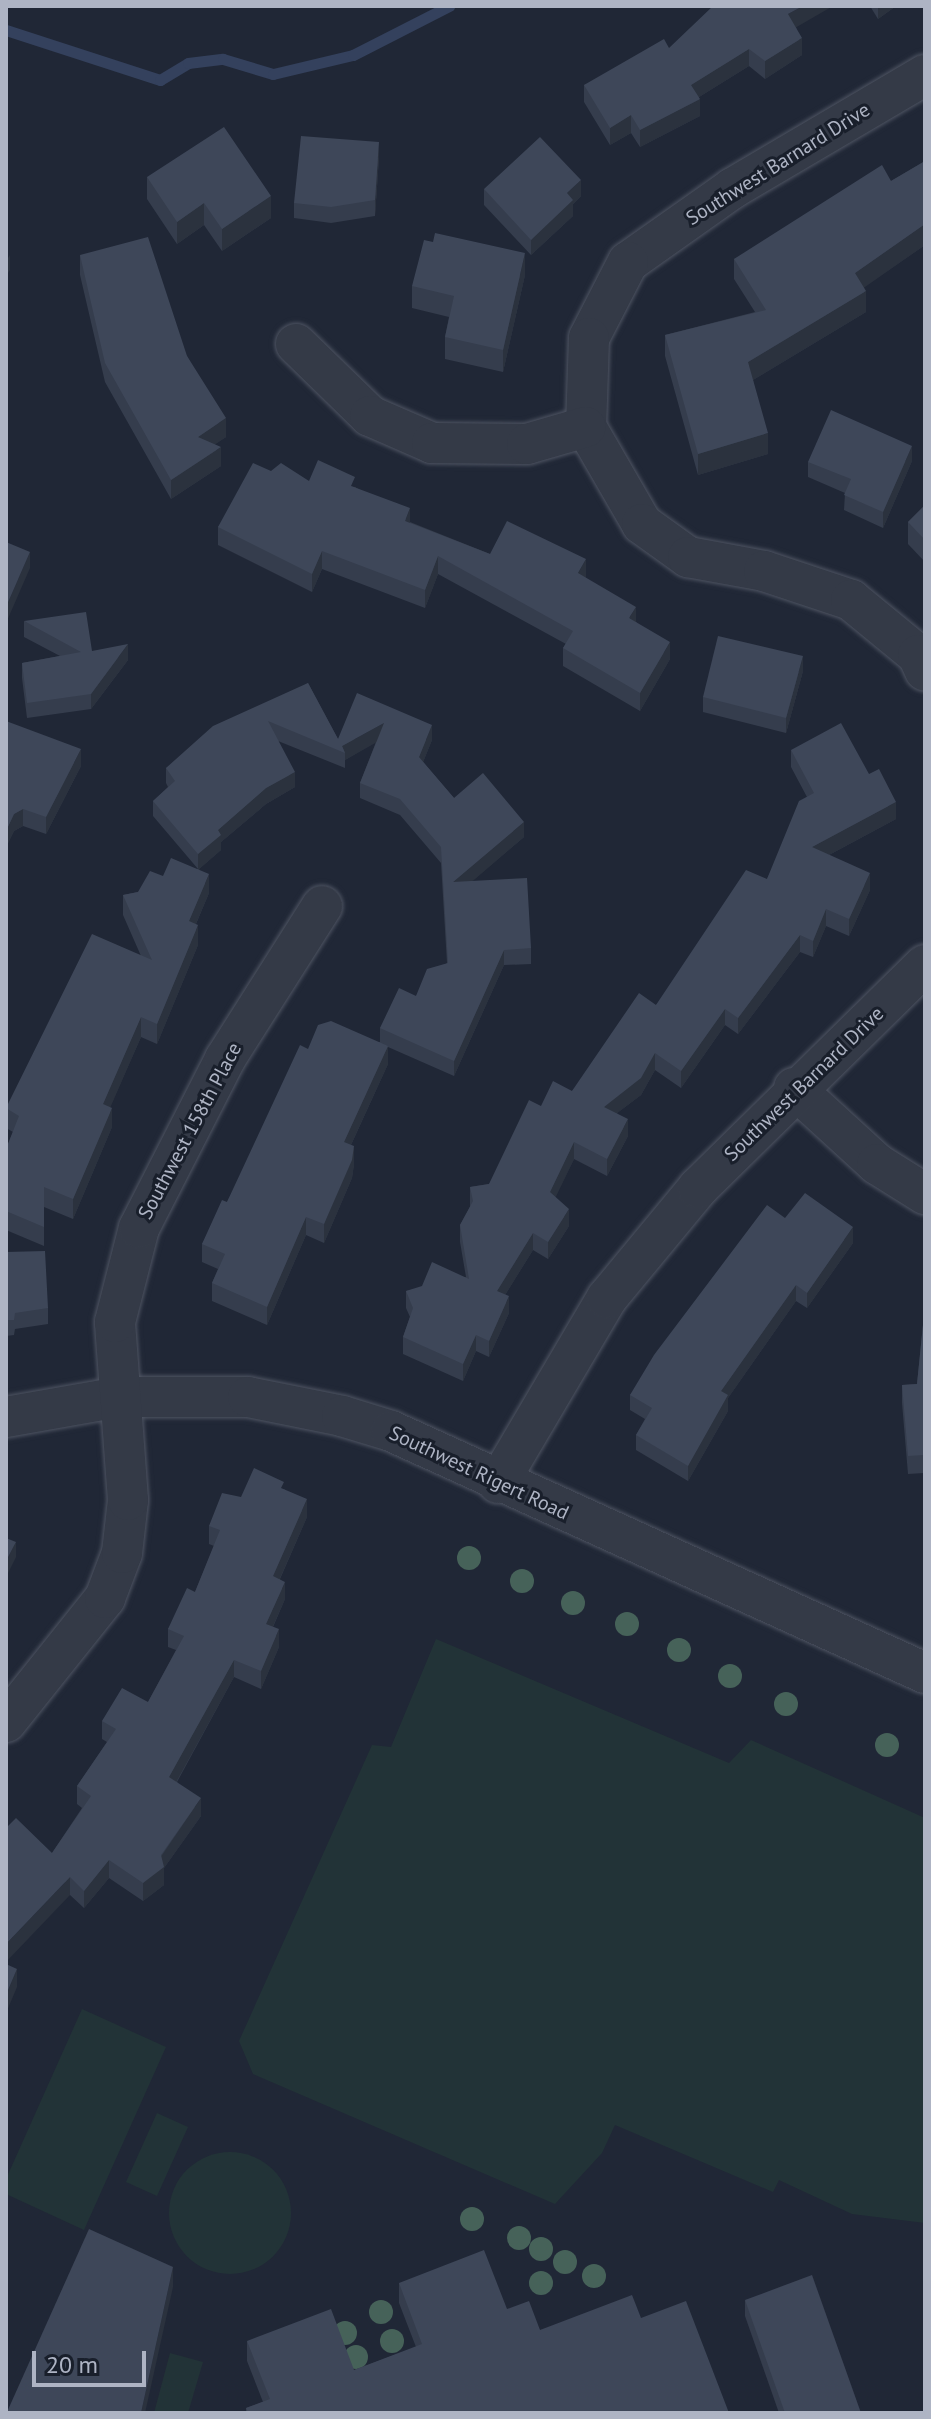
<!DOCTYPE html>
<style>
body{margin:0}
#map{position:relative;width:931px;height:2419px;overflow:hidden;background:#202736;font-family:"PT Sans",sans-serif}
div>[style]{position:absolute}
.green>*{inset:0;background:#223337}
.round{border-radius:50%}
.stream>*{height:11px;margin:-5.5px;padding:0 5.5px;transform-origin:5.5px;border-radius:5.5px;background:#34415d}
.roads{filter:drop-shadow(0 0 2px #4e5462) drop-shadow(0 0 2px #4e5462)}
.minor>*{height:40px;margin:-20px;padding:0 20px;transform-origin:20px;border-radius:20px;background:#343a47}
.trees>*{width:24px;height:24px;margin:-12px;border-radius:50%;background:#466259}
.wall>*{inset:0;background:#353d4d}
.shaded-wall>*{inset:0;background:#2b323e}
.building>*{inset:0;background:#3e4759}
span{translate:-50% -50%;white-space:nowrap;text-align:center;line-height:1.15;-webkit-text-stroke:6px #191f2b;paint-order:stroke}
.street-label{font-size:20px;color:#aeb4c4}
.frame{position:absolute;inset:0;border:8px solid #aeb4c4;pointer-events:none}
.scale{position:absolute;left:32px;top:2351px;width:114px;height:36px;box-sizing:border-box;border:4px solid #aeb4c4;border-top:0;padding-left:10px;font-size:24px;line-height:28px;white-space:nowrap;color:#aeb4c4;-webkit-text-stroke:6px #191f2b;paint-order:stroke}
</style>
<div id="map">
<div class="green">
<div style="clip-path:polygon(436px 1639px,729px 1763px,751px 1740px,925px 1818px,925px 2223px,852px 2214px,779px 2180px,773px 2192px,615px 2125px,602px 2153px,555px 2204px,253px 2074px,239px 2041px,372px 1745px,391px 1747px)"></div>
<div style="clip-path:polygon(82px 2009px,166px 2047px,84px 2230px,6px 2194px,6px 2179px)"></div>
<div style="clip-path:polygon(157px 2113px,188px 2127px,157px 2196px,126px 2182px)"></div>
<div class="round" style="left:169px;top:2152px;width:122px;height:122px"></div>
<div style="clip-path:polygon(170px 2353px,203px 2362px,188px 2413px,154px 2413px)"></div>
</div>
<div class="stream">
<div style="left:6px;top:30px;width:162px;rotate:18deg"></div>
<div style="left:160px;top:80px;width:33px;rotate:-31deg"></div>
<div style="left:188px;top:63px;width:35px;rotate:-7deg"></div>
<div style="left:223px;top:59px;width:52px;rotate:16.7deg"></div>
<div style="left:273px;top:74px;width:82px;rotate:-13.4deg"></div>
<div style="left:353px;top:55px;width:108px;rotate:-27deg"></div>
</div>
<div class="roads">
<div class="minor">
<div style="left:925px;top:75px;width:223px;rotate:149.5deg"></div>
<div style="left:733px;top:188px;width:128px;rotate:144.8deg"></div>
<div style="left:628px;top:262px;width:85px;rotate:117.2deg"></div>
<div style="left:589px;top:338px;width:89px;rotate:91.9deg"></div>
<div style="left:586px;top:427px;width:112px;rotate:60deg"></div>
<div style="left:642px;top:524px;width:57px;rotate:35.7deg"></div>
<div style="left:688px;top:557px;width:77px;rotate:10.4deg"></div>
<div style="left:764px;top:571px;width:92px;rotate:18.4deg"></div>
<div style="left:851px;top:600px;width:87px;rotate:39.4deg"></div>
<div style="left:918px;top:655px;width:17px;rotate:66deg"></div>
<div style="left:296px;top:344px;width:103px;rotate:44.2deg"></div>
<div style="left:370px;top:416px;width:68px;rotate:23.5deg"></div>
<div style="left:432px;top:443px;width:95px;rotate:0.6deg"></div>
<div style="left:527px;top:444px;width:61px;rotate:-16.1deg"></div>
<div style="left:794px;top:1088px;width:113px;rotate:42.5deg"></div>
<div style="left:877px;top:1164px;width:57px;rotate:32deg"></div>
<div style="left:6px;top:1417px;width:116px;rotate:-10deg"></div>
<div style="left:120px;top:1397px;width:128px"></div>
<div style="left:248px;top:1397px;width:96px;rotate:11.4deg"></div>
<div style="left:342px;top:1416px;width:51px;rotate:17deg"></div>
<div style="left:391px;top:1431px;width:586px;rotate:24.38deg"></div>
<div style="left:498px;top:1483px;width:215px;rotate:-59.5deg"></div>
<div style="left:607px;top:1298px;width:143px;rotate:-50.4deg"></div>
<div style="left:698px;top:1188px;width:318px;rotate:-44.5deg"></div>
<div style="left:6px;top:1722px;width:159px;rotate:-51.4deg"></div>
<div style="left:105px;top:1598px;width:48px;rotate:-69.3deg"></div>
<div style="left:122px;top:1553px;width:53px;rotate:-83.5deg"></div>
<div style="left:128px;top:1500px;width:178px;rotate:-94.2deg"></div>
<div style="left:115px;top:1322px;width:97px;rotate:-75.7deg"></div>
<div style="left:139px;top:1228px;width:190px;rotate:-63deg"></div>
<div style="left:225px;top:1059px;width:181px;rotate:-57.6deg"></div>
</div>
</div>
<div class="trees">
<div style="left:469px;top:1558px"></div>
<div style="left:522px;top:1581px"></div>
<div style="left:573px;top:1603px"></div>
<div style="left:627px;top:1624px"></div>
<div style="left:679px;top:1650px"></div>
<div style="left:730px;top:1676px"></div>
<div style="left:786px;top:1704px"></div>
<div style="left:887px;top:1745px"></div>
<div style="left:472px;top:2219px"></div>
<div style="left:519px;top:2238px"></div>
<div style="left:541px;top:2249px"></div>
<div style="left:565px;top:2262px"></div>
<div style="left:594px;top:2276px"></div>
<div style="left:541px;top:2283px"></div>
<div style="left:381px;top:2312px"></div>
<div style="left:345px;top:2333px"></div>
<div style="left:392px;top:2341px"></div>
<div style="left:356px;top:2357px"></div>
</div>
<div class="wall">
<div style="clip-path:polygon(870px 6px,896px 6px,878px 19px)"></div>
<div style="clip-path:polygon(796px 27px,802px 55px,765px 79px,749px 66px,699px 97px,700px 116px,640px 147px,631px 133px,610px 145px,584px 102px,584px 85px,669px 48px)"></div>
<div style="clip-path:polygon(379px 157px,375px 216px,331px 223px,294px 218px,294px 203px)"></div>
<div style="clip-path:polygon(925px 161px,925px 245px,864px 287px,866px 312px,753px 380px,768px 454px,698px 475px,665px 356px,665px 335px,755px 312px,734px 279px,734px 259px,891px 181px)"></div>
<div style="clip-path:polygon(147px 177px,271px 218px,222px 251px,204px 225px,177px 244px,147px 199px)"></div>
<div style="clip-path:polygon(484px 189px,581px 196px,573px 204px,573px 216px,531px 255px,484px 205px)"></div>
<div style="clip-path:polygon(80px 255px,187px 356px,226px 437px,215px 444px,221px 466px,171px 499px,105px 382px,80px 275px)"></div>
<div style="clip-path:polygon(525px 275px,503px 372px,445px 359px,445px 337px,449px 317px,412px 308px,412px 286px)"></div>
<div style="clip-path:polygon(912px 461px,883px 528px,844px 510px,845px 493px,808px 477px,808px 462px)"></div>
<div style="clip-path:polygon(271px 471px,309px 481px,355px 487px,410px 522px,490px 554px,586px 576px,585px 577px,636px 622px,670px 659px,640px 711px,563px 666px,563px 648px,566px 644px,438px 574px,425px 608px,322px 569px,312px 592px,218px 545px,218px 527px)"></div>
<div style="clip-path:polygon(925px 505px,925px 562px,908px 544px,908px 522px)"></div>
<div style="clip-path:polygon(24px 621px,92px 651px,128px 660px,91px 709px,27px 718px,22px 678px,22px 663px,60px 656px,24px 637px)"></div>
<div style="clip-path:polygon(803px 671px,786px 733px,703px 712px,703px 697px)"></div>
<div style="clip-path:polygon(308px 683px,338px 739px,432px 740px,423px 762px,454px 798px,524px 837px,472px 881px,531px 948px,531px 964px,504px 965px,454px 1076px,388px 1047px,388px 1064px,351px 1145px,354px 1164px,352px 1178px,324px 1243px,306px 1235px,267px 1325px,212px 1301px,212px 1283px,218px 1269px,202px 1262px,202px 1244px,227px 1202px,308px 1049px,380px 1042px,380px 1028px,416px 996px,447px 963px,441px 863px,400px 815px,360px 798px,360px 783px,376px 742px,345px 760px,345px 768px,278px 741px,295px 787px,266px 804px,221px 842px,221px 850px,199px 869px,209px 893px,196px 924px,198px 945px,157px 1044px,141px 1037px,110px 1107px,112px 1127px,73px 1219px,44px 1207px,44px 1246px,6px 1230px,6px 1149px,13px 1132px,6px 1128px,6px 1108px,141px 956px,123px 915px,123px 895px,138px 892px,163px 876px,198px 869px,153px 816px,153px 801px,168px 787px,166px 783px,166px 768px)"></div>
<div style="clip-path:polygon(6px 721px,81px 766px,46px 834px,23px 826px,14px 831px,6px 847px)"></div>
<div style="clip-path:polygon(791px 750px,869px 774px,896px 819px,829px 855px,870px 890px,849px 936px,826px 926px,813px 957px,800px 952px,738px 1034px,725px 1025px,681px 1088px,655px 1070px,641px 1095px,617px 1113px,628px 1136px,607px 1176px,574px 1159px,555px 1197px,569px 1226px,548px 1259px,533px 1250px,505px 1295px,509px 1313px,489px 1357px,476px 1351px,463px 1381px,403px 1354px,403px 1337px,410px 1317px,406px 1308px,406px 1291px,466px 1277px,460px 1242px,460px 1225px,470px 1207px,470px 1187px,489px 1184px,541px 1106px,572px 1091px,656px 1005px,767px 879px,807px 797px,791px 767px)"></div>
<div style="clip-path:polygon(785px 1218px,853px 1243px,807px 1308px,796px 1301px,728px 1398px,728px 1411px,688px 1481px,636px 1450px,636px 1435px,645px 1419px,630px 1410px,630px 1395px)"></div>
<div style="clip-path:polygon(6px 1252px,48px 1308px,48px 1324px,15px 1329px,14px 1335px,6px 1336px)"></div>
<div style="clip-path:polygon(925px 1305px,925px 1475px,924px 1473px,908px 1474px,902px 1403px,902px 1385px,917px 1384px)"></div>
<div style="clip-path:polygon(284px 1489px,307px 1517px,280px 1579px,285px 1599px,273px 1627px,279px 1647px,261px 1689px,234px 1677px,177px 1782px,201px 1816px,164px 1868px,164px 1885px,143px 1901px,109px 1878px,84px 1908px,70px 1895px,52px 1853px,82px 1808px,77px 1804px,77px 1786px,107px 1742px,102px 1739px,102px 1721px,148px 1702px,176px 1650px,168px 1647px,168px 1629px,195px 1592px,214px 1546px,209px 1544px,209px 1526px,241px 1497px)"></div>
<div style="clip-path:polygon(399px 2283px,507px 2309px,540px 2330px,641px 2318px,729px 2413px,246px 2413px,246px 2408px,263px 2402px,247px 2361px,247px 2341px,354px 2370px,416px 2347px,399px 2303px)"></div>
<div style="clip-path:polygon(745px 2300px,861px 2413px,779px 2413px,745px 2316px)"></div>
</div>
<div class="shaded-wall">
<div style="clip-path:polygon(803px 6px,833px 6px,788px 32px,788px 14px)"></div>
<div style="clip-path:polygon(878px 6px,896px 6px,878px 19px)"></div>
<div style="clip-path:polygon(802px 38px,802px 55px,765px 79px,765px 61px)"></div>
<div style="clip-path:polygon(749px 49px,749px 66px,691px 102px,691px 85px)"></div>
<div style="clip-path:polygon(700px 99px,700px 116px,640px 147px,640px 130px)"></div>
<div style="clip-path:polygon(631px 115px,631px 133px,610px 145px,610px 128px)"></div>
<div style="clip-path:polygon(379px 142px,379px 157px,375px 216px,375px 200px)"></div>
<div style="clip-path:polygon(581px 180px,581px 196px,573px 204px,573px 216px,531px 255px,531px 240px,567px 193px)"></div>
<div style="clip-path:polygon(271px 196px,271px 218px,222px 251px,222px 229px)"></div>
<div style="clip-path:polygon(204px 203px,204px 225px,177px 244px,177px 222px)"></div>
<div style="clip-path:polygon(925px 224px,925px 245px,855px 294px,855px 273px)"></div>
<div style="clip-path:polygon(525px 253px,525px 275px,503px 372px,503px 350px)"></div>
<div style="clip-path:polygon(10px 255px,10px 270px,6px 276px,6px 261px)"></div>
<div style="clip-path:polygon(866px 291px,866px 312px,748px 383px,748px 362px)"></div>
<div style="clip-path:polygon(226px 418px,226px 437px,198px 456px,198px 437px)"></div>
<div style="clip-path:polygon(768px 433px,768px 454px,698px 475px,698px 454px)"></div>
<div style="clip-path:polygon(912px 446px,912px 461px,883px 528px,883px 512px)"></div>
<div style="clip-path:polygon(221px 447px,221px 466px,171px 499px,171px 480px)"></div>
<div style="clip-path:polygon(410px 508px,410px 526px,405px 521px)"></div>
<div style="clip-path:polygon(322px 551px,322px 569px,312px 592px,312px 574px)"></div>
<div style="clip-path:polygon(30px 552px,30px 568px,6px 623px,6px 607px)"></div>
<div style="clip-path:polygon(438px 556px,438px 574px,425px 608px,425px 590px)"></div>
<div style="clip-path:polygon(586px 559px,586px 576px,578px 591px,578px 573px)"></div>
<div style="clip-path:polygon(636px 607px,636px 624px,629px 618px)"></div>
<div style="clip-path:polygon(670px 642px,670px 659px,640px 711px,640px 693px)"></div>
<div style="clip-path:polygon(128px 644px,128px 660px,91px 709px,91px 694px)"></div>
<div style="clip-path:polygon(803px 656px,803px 671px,786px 733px,786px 718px)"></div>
<div style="clip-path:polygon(384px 723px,384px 738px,345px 760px,345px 753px,342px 746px)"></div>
<div style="clip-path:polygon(432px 725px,432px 740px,419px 772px,419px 757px)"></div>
<div style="clip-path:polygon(81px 749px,81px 766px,46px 834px,46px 817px)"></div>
<div style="clip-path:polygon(295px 772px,295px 787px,266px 804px,221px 842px,221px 850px,198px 870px,198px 854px,218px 830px,266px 788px)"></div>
<div style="clip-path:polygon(896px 802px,896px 819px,812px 864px,812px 847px)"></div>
<div style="clip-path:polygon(23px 809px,23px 826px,14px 831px,6px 847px,6px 831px,14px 814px)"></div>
<div style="clip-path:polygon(524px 822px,524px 837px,453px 898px,453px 882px)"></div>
<div style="clip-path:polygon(870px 873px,870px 890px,849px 936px,849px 919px)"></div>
<div style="clip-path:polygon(209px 874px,209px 893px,189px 940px,189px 921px)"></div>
<div style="clip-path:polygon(826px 909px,826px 926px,813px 957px,813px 941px)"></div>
<div style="clip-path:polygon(198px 925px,198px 945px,157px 1044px,157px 1024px)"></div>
<div style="clip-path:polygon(800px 935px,800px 952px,738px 1034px,738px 1018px)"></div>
<div style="clip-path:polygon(504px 950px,504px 965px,454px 1076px,454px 1061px)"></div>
<div style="clip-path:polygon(725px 1009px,725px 1025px,681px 1088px,681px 1071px)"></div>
<div style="clip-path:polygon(141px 1017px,141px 1037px,103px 1124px,103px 1104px)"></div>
<div style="clip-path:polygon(388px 1046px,388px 1064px,344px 1160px,344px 1142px)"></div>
<div style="clip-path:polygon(655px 1053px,655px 1070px,641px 1095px,604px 1123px,604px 1107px)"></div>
<div style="clip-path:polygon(112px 1108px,112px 1127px,73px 1219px,73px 1199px)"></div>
<div style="clip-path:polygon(628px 1119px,628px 1136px,607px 1176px,607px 1159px)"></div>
<div style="clip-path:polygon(574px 1142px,574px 1159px,550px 1209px,550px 1192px)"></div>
<div style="clip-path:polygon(354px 1146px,354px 1164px,352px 1178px,324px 1243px,324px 1224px)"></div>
<div style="clip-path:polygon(569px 1209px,569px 1226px,548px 1259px,548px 1242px)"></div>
<div style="clip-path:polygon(306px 1217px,306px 1235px,267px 1325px,267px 1307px)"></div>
<div style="clip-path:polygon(853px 1227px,853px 1243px,807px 1308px,807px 1293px)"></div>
<div style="clip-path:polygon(533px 1233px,533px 1250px,497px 1308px,497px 1291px)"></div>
<div style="clip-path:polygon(796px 1285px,796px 1301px,728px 1398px,728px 1411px,688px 1481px,688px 1466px,721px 1391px)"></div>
<div style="clip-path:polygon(509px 1296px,509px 1313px,489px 1357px,489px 1341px)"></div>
<div style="clip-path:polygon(476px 1335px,476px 1351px,463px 1381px,463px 1364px)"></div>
<div style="clip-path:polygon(307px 1499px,307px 1517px,273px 1594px,273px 1576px)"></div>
<div style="clip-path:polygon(16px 1542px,16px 1557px,6px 1577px,6px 1561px)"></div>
<div style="clip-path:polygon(285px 1582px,285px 1599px,266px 1642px,266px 1624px)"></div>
<div style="clip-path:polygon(279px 1629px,279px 1647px,261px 1689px,261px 1671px)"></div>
<div style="clip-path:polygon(234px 1660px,234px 1677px,169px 1795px,169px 1777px)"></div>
<div style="clip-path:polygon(201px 1798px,201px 1816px,164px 1868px,164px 1885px,143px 1901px,143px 1883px)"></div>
<div style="clip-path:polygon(109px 1860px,109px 1878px,84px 1908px,84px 1891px)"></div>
<div style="clip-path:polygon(70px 1877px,70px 1895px,6px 1962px,6px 1944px)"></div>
<div style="clip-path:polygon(17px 1969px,17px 1987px,6px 2013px,6px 1995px)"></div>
<div style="clip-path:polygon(173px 2267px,173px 2287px,145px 2413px,141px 2413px)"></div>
</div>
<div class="building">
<div style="clip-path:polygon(713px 6px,803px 6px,788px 14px,802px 38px,765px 61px,749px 49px,691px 85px,700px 99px,640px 130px,631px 115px,610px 128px,584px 85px,664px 39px,669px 48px)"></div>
<div style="clip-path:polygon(224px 127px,271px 196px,222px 229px,204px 203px,177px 222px,147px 177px)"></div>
<div style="clip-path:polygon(301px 136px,379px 142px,375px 200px,331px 207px,294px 203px)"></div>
<div style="clip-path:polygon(540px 137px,581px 180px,567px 193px,573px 200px,531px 240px,484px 189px)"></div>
<div style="clip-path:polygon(925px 161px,925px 224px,855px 273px,866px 291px,748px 362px,768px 433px,698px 454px,665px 335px,766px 310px,734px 259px,882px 165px,891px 181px)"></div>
<div style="clip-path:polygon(435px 233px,525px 253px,503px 350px,445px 337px,454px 296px,412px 286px,424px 240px,433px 242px)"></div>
<div style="clip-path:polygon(148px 237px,187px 356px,226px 418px,198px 437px,221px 447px,171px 480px,105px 363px,80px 255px)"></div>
<div style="clip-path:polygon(831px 410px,912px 446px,883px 512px,844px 495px,851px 479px,808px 462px)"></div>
<div style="clip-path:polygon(318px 460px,355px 477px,351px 486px,410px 508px,405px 521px,490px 554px,507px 521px,586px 559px,578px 573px,636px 607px,629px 618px,670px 642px,640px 693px,563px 648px,573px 631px,438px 556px,425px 590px,322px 551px,312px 574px,218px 527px,253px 463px,271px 471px,281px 463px,309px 481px)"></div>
<div style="clip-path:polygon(925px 505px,925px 540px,908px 522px)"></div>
<div style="clip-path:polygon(6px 542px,30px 552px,6px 607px)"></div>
<div style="clip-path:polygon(86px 612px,92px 651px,128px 644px,91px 694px,27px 703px,22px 663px,81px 652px,24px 621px)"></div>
<div style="clip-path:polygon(718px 636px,803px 656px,786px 718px,703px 697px)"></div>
<div style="clip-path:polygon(308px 683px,338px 739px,357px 693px,432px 725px,419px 757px,454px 798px,483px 773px,524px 822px,453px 882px,527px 878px,531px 948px,504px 950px,454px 1061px,380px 1028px,399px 988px,416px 996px,427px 969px,448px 963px,441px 847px,400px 799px,360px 783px,384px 723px,342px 746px,345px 753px,268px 721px,295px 772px,266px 788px,218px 830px,221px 835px,198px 854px,153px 801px,175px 781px,166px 768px,213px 726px)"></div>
<div style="clip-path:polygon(6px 721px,81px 749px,46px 817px,23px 809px,14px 814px,6px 831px)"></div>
<div style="clip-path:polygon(841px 723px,869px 774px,879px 769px,896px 802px,812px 847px,870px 873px,849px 919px,826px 909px,813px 941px,800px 935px,738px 1018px,725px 1009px,681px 1071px,655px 1053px,641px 1078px,604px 1107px,628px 1119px,607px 1159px,574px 1142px,550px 1192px,569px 1209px,548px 1242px,533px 1233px,497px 1291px,509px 1296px,489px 1341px,476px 1335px,463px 1364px,403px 1337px,413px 1308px,406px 1291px,422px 1286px,432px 1262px,469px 1279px,460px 1225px,473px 1201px,470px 1187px,489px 1184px,529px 1100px,541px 1106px,553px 1081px,572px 1091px,639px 993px,656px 1005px,746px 870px,767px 879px,799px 801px,814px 793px,791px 750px)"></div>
<div style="clip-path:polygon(171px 858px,209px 874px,189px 921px,198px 925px,157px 1024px,141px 1017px,103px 1104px,112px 1108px,73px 1199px,44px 1187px,44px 1227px,6px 1211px,6px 1149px,19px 1116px,6px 1108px,92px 934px,152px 960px,123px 895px,138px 892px,150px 871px,163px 876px)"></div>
<div style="clip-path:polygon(331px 1021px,388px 1046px,344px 1142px,354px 1146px,352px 1160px,324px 1224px,306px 1217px,267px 1307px,212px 1283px,225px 1254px,202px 1244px,222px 1200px,227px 1202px,300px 1045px,308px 1049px,318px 1025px)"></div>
<div style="clip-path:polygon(805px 1193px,853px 1227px,807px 1293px,796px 1285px,721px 1391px,728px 1395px,688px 1466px,636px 1435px,652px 1408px,630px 1395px,654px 1355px,767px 1205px,785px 1218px)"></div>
<div style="clip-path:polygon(45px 1251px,48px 1308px,15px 1313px,14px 1320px,6px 1320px,6px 1252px)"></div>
<div style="clip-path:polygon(925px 1305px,925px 1457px,924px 1455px,908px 1456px,902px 1385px,917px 1384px)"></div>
<div style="clip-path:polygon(254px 1468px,284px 1482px,281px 1488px,307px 1499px,273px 1576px,285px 1582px,266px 1624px,279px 1629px,261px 1671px,234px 1660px,169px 1777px,201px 1798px,161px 1855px,164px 1867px,143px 1883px,109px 1860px,84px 1891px,70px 1877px,6px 1944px,6px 1828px,16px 1818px,52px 1853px,91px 1796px,77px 1786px,116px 1729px,102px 1721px,122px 1688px,148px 1702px,184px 1636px,168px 1629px,187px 1588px,195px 1592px,220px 1530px,209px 1526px,222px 1493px,241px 1497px)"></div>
<div style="clip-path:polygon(6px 1538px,16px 1542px,6px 1561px)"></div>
<div style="clip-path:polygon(6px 1964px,17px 1969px,6px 1995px)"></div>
<div style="clip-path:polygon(89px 2229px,173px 2267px,141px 2413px,10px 2413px,7px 2412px)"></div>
<div style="clip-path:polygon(484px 2250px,507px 2309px,529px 2301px,540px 2330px,632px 2295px,641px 2318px,686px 2301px,729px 2413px,248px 2413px,246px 2408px,270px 2399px,247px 2341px,331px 2309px,354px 2370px,422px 2344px,399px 2283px)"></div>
<div style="clip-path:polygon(812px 2275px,861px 2413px,785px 2413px,745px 2300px)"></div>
</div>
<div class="street-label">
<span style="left:778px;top:164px;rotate:-32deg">Southwest Barnard Drive</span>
<span style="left:804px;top:1084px;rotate:-44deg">Southwest Barnard Drive</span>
<span style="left:190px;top:1131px;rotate:-62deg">Southwest 158th Place</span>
<span style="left:479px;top:1473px;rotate:25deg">Southwest Rigert Road</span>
</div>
<div class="frame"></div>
<div class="scale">20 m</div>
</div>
